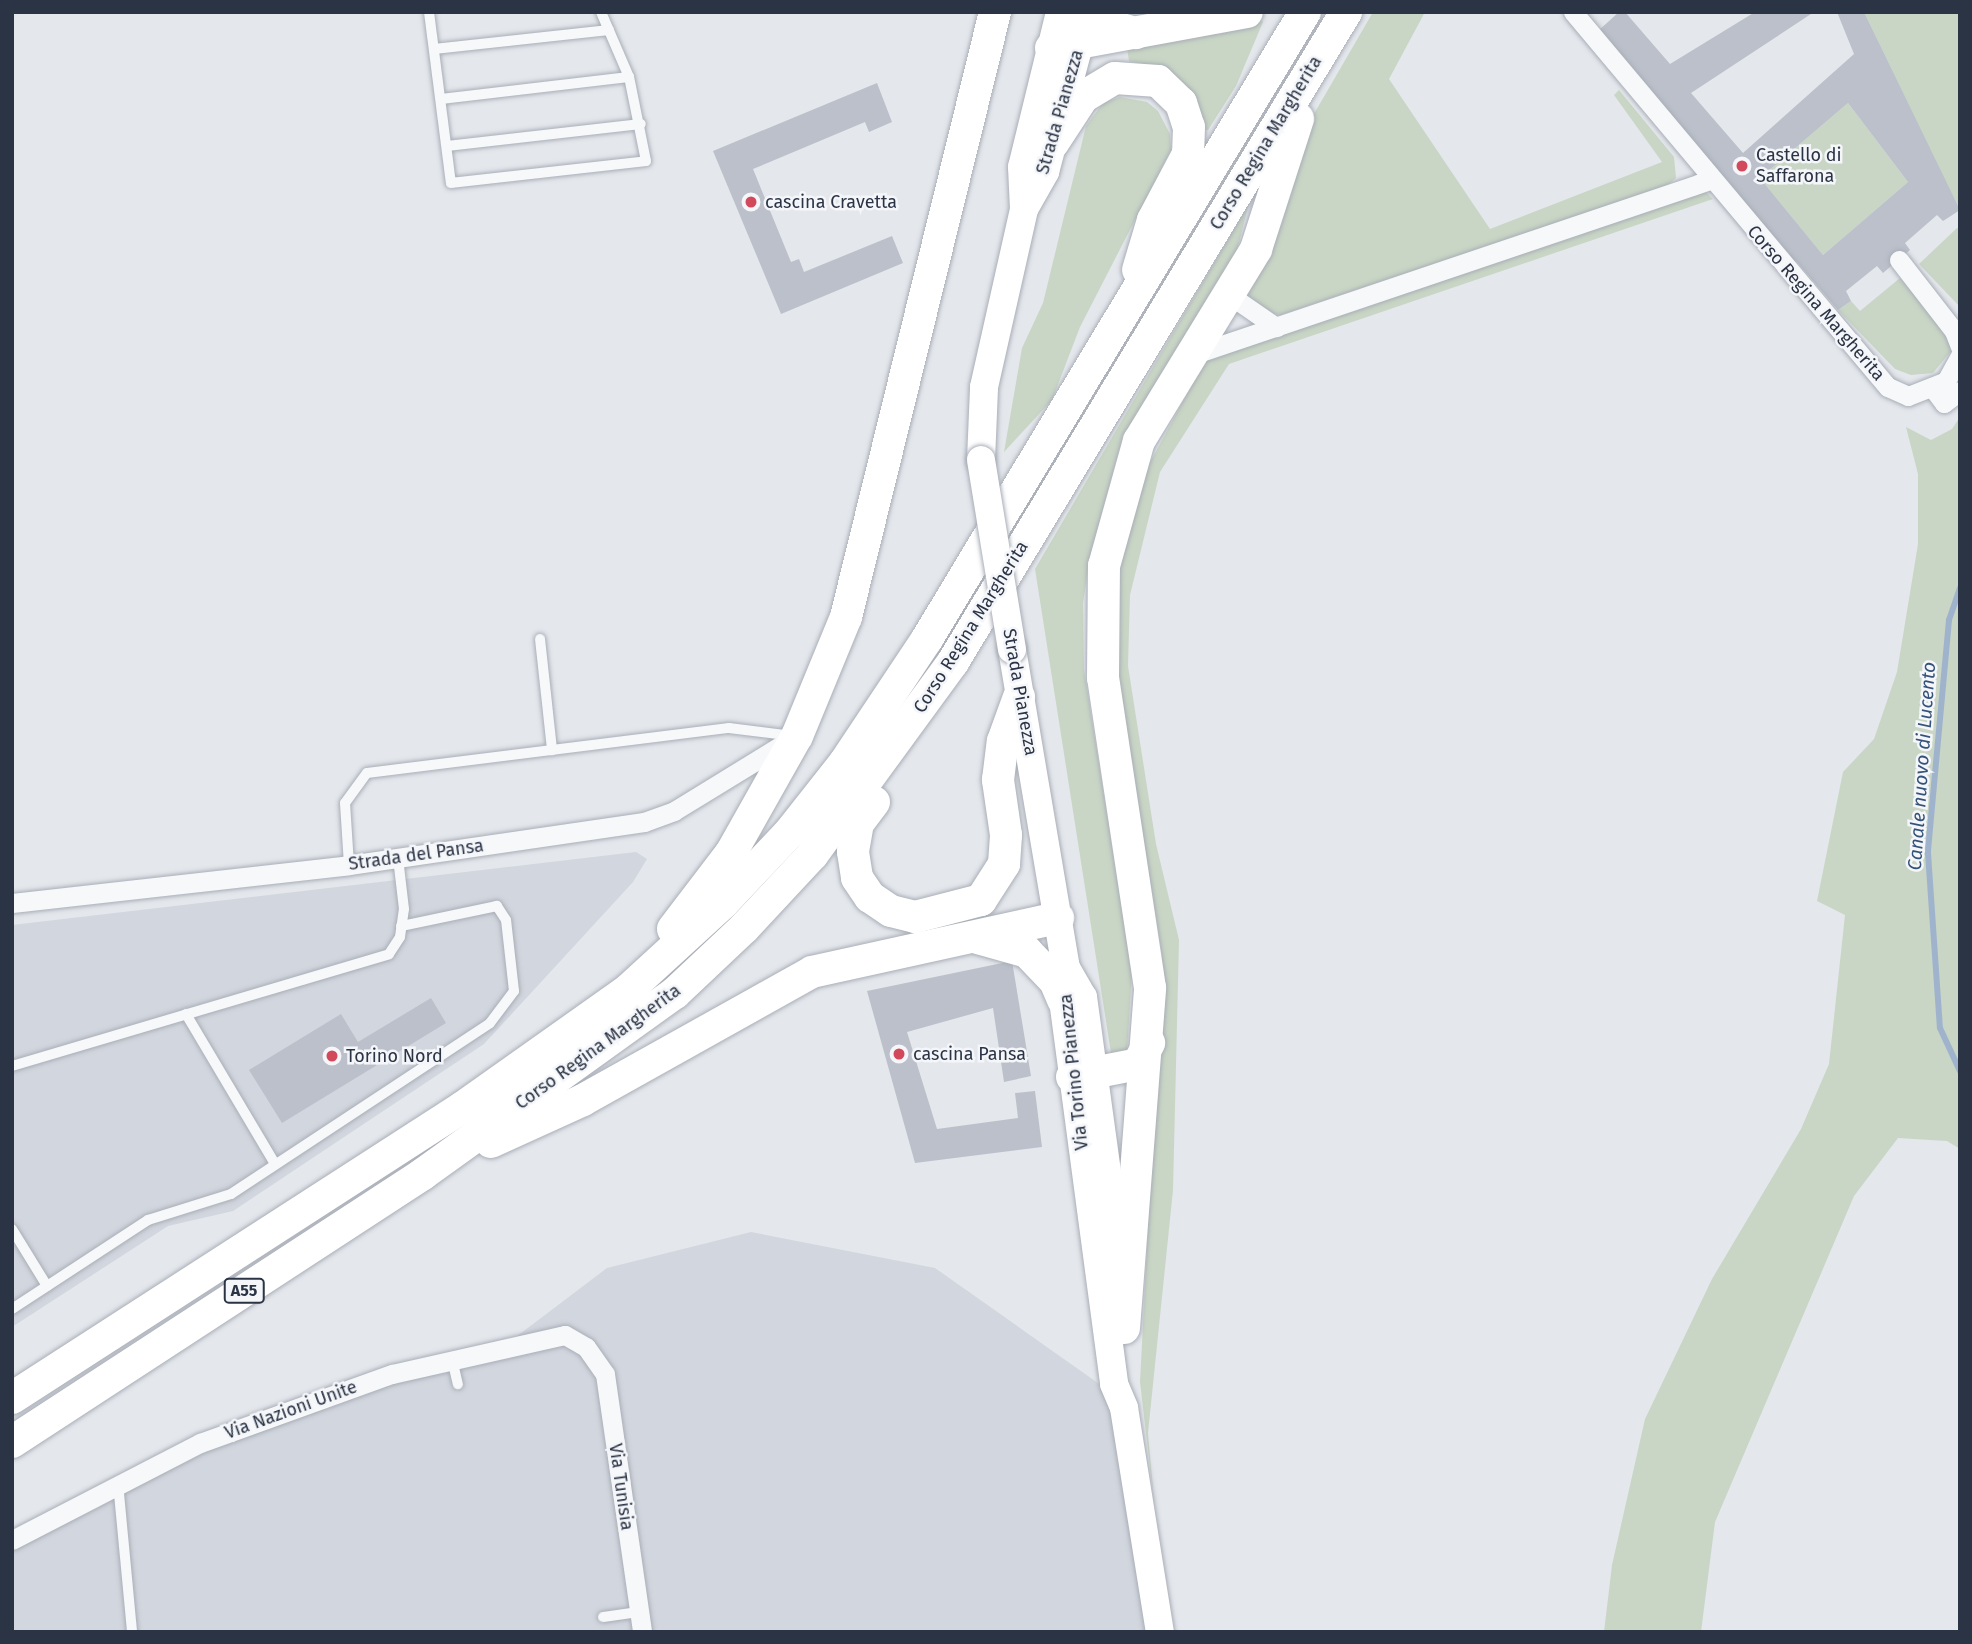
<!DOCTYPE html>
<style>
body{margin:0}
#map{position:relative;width:1972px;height:1644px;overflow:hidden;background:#e4e7ec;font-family:"Fira Sans",sans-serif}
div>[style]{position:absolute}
.built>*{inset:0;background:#d2d6de}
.green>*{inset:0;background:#c9d6c5}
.stream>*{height:6px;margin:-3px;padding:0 3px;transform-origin:3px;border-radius:3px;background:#9fb4cc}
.building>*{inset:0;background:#bbc0ca}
.roads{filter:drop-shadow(0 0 2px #a9aeb7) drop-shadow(0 0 2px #a9aeb7)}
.service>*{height:10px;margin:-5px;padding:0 5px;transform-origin:5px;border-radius:5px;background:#f7f8fa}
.minor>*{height:19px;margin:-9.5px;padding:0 9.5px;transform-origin:9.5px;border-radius:9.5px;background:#f7f8fa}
.secondary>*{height:28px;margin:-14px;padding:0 14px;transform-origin:14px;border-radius:14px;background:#fff}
.primary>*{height:32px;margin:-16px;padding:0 16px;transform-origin:16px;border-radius:16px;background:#fff}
.bridges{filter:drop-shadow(0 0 2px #a9aeb7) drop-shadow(0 0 2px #a9aeb7)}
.secondary-bridge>*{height:28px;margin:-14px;padding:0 14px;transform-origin:14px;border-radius:14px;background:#fff}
.dots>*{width:19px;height:19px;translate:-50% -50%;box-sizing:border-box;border:4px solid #f4f6f9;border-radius:50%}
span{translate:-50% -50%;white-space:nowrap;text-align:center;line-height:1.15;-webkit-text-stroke:5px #f4f6f9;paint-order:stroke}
.shield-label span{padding:2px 5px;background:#f4f6f9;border:2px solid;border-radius:5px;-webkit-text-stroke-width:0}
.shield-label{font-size:16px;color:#2b3445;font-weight:700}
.street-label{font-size:18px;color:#2b3445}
.poi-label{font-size:18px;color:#2b3445}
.left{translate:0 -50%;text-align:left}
.water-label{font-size:19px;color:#34527a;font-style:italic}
.frame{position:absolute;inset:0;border:14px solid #2b3445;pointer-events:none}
</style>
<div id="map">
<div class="built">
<div style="clip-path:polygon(636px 852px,647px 859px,633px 882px,484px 1044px,233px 1211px,168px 1226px,12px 1327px,12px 925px)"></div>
<div style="clip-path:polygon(751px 1232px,935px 1268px,1112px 1393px,1149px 1632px,12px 1632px,12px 1540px,200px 1443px,504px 1346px,607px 1268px)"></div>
</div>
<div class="green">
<div style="clip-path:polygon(1373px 12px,1425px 12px,1389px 79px,1490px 229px,1662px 162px,1614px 95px,1619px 90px,1674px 157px,1676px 178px,1667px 186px,1281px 315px,1269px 313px,1243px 294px,1311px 119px)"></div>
<div style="clip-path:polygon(1864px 12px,1960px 12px,1960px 209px,1951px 193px)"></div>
<div style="clip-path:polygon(1260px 19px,1263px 22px,1236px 86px,1208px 130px,1199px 130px,1159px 68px,1129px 61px,1127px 48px)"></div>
<div style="clip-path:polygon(1120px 97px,1147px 102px,1158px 111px,1170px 134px,1171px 150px,1080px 327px,1052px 400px,1004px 452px,1022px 348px,1043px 303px,1086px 126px,1103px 103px)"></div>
<div style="clip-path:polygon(1848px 103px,1908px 182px,1823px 255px,1760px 178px)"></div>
<div style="clip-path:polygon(1703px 189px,1713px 199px,1229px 364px,1160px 472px,1130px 595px,1128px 666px,1156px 844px,1179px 940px,1173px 1190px,1148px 1433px,1154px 1501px,1140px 1382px,1162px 955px,1117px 672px,1119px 573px,1141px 479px,1207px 357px)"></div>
<div style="clip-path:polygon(1249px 203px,1235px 258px,1123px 436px,1090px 557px,1083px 603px,1084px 670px,1132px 971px,1127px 1052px,1111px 1053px,1035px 569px)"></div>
<div style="clip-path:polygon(1957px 228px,1960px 230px,1960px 307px,1919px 264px)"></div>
<div style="clip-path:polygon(1900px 278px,1950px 339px,1951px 351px,1933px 373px,1911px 375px,1895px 369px,1838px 310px,1851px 301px,1860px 311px)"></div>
<div style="clip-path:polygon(1960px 417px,1960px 1149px,1947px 1141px,1898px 1138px,1854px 1196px,1715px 1522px,1701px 1632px,1604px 1632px,1612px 1565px,1645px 1419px,1712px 1279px,1801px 1129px,1829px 1064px,1845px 915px,1817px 901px,1843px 772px,1874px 739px,1897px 672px,1918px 544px,1918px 474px,1906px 427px,1931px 440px,1952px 429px)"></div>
</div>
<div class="stream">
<div style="left:1960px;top:588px;width:34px;rotate:109deg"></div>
<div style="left:1949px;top:620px;width:234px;rotate:95.2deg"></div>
<div style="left:1928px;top:853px;width:175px;rotate:86.1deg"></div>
<div style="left:1940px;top:1028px;width:47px;rotate:65.1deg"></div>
</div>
<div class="building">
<div style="clip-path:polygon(evenodd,1619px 12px,1625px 12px,1670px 64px,1755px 12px,1814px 12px,1691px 93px,1743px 153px,1854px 54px,1837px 12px,1864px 12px,1960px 210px,1943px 221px,1937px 215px,1905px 243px,1910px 250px,1883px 273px,1877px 266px,1846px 291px,1851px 301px,1838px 310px,1796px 261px,1790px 265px,1598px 31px,1619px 12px,1848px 103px,1908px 182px,1823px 255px,1760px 178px,1848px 103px)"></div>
<div style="clip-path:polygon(877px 83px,892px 122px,869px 132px,865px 122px,753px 169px,791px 262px,799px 259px,804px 272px,892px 236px,903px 263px,781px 314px,713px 151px)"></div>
<div style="clip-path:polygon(1012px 961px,1031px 1076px,1004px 1082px,993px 1008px,907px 1032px,937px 1129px,1018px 1118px,1015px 1093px,1035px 1091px,1042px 1147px,915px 1163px,867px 991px)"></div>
<div style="clip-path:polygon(431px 998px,446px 1023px,282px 1123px,249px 1070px,341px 1014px,358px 1042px)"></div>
</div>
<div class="roads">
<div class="service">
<div style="left:429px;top:12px;width:172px;rotate:82.7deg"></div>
<div style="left:451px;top:183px;width:196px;rotate:-6.4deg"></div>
<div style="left:646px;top:161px;width:86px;rotate:-101.4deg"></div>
<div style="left:629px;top:77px;width:71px;rotate:-113.3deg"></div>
<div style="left:434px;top:49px;width:176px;rotate:-6.2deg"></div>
<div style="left:441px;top:99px;width:189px;rotate:-6.7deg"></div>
<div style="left:447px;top:146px;width:195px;rotate:-6.5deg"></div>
<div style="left:540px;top:639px;width:112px;rotate:83.8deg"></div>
<div style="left:349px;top:865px;width:62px;rotate:-93.7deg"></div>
<div style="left:345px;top:803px;width:37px;rotate:-54deg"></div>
<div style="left:367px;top:773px;width:365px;rotate:-7.1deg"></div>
<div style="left:729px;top:728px;width:64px;rotate:7.1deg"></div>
<div style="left:186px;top:1014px;width:174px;rotate:59.3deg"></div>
<div style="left:12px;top:1066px;width:393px;rotate:-16.5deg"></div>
<div style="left:389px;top:954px;width:20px;rotate:-57deg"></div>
<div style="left:400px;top:937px;width:28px;rotate:-82deg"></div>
<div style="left:404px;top:909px;width:51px;rotate:-96.7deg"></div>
<div style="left:12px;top:1229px;width:67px;rotate:58.4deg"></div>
<div style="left:12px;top:1309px;width:163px;rotate:-33.2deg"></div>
<div style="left:148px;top:1220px;width:87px;rotate:-17.4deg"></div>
<div style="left:231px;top:1194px;width:310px;rotate:-33.4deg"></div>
<div style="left:490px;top:1023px;width:40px;rotate:-53deg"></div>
<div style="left:514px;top:991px;width:71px;rotate:-96.4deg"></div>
<div style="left:506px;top:920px;width:17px;rotate:-123deg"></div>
<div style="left:497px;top:906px;width:98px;rotate:168.2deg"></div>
<div style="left:452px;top:1359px;width:26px;rotate:77deg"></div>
<div style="left:118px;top:1483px;width:150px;rotate:84.6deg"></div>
<div style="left:603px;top:1617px;width:36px;rotate:-8deg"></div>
</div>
<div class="minor">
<div style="left:1573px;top:12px;width:490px;rotate:50deg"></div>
<div style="left:1888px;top:387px;width:22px;rotate:24deg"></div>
<div style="left:1908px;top:396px;width:41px;rotate:-21.5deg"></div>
<div style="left:1946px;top:381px;width:29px;rotate:-61deg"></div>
<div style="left:1899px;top:260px;width:90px;rotate:52.2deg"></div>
<div style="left:1954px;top:331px;width:17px;rotate:69deg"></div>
<div style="left:1231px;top:296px;width:55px;rotate:34.6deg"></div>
<div style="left:1195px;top:354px;width:544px;rotate:-18.67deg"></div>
<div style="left:1932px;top:387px;width:20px;rotate:53deg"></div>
<div style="left:1944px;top:403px;width:20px;rotate:-37deg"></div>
<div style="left:12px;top:903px;width:339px;rotate:-6.4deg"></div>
<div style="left:349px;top:865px;width:298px;rotate:-8.3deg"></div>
<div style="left:644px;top:822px;width:32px;rotate:-20deg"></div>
<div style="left:674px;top:811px;width:136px;rotate:-31.5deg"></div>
<div style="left:12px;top:1540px;width:212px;rotate:-27.3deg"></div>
<div style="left:200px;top:1443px;width:204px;rotate:-19.8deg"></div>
<div style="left:392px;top:1374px;width:177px;rotate:-12.7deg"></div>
<div style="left:565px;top:1335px;width:24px;rotate:30deg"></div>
<div style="left:586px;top:1347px;width:33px;rotate:55deg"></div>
<div style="left:605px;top:1374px;width:261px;rotate:81.8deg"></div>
</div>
<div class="secondary">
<div style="left:1024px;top:209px;width:43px;rotate:-60.4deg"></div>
<div style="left:1045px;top:172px;width:166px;rotate:-75deg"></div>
<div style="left:981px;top:460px;width:73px;rotate:-87.6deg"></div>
<div style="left:984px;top:387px;width:182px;rotate:-77.3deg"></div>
<div style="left:1024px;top:209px;width:42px;rotate:-92.7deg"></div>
<div style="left:1022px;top:167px;width:160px;rotate:-76.2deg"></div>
<div style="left:1012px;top:649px;width:324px;rotate:80.4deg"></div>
<div style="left:1066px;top:968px;width:32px;rotate:95deg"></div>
<div style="left:1063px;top:1000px;width:387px;rotate:82.4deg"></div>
<div style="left:1114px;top:1384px;width:26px;rotate:67deg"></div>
<div style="left:1124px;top:1408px;width:227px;rotate:80.9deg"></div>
<div style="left:1066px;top:968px;width:34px;rotate:60deg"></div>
<div style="left:1083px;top:997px;width:272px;rotate:82.2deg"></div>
</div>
<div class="primary">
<div style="left:1096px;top:12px;width:18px;rotate:45deg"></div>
<div style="left:1109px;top:25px;width:28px;rotate:17deg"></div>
<div style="left:1051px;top:48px;width:199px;rotate:-10.4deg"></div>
<div style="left:1053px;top:143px;width:55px;rotate:-56.9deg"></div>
<div style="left:1083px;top:97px;width:37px;rotate:-31deg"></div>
<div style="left:1115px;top:78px;width:43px;rotate:4deg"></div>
<div style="left:1158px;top:81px;width:32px;rotate:44deg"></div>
<div style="left:1181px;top:103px;width:25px;rotate:72deg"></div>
<div style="left:1189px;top:127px;width:27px;rotate:92deg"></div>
<div style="left:1188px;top:154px;width:75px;rotate:117.9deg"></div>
<div style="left:1153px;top:220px;width:52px;rotate:106.7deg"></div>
<div style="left:874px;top:802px;width:26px;rotate:127deg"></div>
<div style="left:858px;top:823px;width:29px;rotate:100deg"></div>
<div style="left:853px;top:852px;width:26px;rotate:81deg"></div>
<div style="left:857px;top:878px;width:23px;rotate:56deg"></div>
<div style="left:870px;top:897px;width:25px;rotate:34deg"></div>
<div style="left:891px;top:911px;width:25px;rotate:14deg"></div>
<div style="left:915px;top:917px;width:68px;rotate:-14.4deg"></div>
<div style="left:981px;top:900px;width:43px;rotate:-57.4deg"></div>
<div style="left:1004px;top:864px;width:29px;rotate:-86deg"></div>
<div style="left:1006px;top:835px;width:56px;rotate:-98.3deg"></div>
<div style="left:998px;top:780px;width:39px;rotate:-83deg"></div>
<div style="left:1003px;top:741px;width:47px;rotate:-70deg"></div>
<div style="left:673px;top:929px;width:96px;rotate:-52.7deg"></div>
<div style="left:731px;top:853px;width:134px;rotate:-60.6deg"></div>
<div style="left:797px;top:736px;width:129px;rotate:-67.6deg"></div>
<div style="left:846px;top:617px;width:623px;rotate:-76.16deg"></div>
<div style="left:978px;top:938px;width:51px;rotate:15.9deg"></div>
<div style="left:1027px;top:952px;width:40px;rotate:46deg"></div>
<div style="left:1055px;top:981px;width:21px;rotate:67deg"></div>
<div style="left:1072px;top:1077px;width:67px;rotate:-11.1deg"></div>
<div style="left:1138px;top:1064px;width:24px;rotate:-62deg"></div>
<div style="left:491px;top:1142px;width:101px;rotate:-24.5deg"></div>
<div style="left:583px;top:1100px;width:262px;rotate:-29.2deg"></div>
<div style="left:812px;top:972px;width:252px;rotate:-12.4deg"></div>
<div style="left:1124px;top:1328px;width:341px;rotate:-85.6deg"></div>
<div style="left:1150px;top:988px;width:314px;rotate:-98.6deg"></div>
<div style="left:1103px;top:678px;width:112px;rotate:-89.5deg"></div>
<div style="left:1104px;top:566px;width:130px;rotate:-74.4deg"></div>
<div style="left:1139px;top:441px;width:225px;rotate:-58.6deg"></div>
<div style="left:1256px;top:249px;width:137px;rotate:-72.1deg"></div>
<div style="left:12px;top:1398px;width:537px;rotate:-32.83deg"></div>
<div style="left:463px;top:1107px;width:201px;rotate:-35.3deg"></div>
<div style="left:627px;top:991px;width:130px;rotate:-42.5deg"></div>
<div style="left:723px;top:903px;width:98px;rotate:-46.7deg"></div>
<div style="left:790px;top:832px;width:89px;rotate:-51.8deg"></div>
<div style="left:845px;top:762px;width:148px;rotate:-56.3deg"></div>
<div style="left:927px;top:639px;width:732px;rotate:-58.92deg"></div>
<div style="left:12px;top:1442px;width:491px;rotate:-33.1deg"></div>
<div style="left:423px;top:1174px;width:310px;rotate:-35.7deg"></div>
<div style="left:675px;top:993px;width:95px;rotate:-43.3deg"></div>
<div style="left:744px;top:928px;width:101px;rotate:-47deg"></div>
<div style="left:813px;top:854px;width:238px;rotate:-53.9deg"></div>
<div style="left:953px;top:662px;width:760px;rotate:-58.84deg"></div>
</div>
</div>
<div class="bridges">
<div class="secondary-bridge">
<div style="left:981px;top:460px;width:192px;rotate:80.7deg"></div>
</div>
</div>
<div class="dots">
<div style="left:1742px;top:166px;background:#d1495b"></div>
<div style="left:751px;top:202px;background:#d1495b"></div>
<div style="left:899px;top:1054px;background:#d1495b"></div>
<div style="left:332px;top:1056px;background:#d1495b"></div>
</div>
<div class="shield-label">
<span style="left:244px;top:1291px">A55</span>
</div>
<div class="street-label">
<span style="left:1060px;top:112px;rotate:-74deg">Strada Pianezza</span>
<span style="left:1266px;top:143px;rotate:-59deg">Corso Regina Margherita</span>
<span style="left:1816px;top:303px;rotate:49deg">Corso Regina Margherita</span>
<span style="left:971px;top:627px;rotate:-58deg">Corso Regina Margherita</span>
<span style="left:1020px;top:692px;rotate:80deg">Strada Pianezza</span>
<span style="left:416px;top:855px;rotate:-8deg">Strada del Pansa</span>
<span style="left:598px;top:1047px;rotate:-36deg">Corso Regina Margherita</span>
<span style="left:1074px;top:1072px;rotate:-96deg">Via Torino Pianezza</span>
<span style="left:291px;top:1410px;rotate:-20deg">Via Nazioni Unite</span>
<span style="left:621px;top:1487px;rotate:82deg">Via Tunisia</span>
</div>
<div class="poi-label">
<span class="left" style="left:1756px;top:166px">Castello di<br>Saffarona</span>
<span class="left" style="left:765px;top:202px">cascina Cravetta</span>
<span class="left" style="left:913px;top:1054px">cascina Pansa</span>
<span class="left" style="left:346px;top:1056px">Torino Nord</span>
</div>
<div class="water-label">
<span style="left:1922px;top:766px;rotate:-86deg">Canale nuovo di Lucento</span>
</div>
<div class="frame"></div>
</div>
